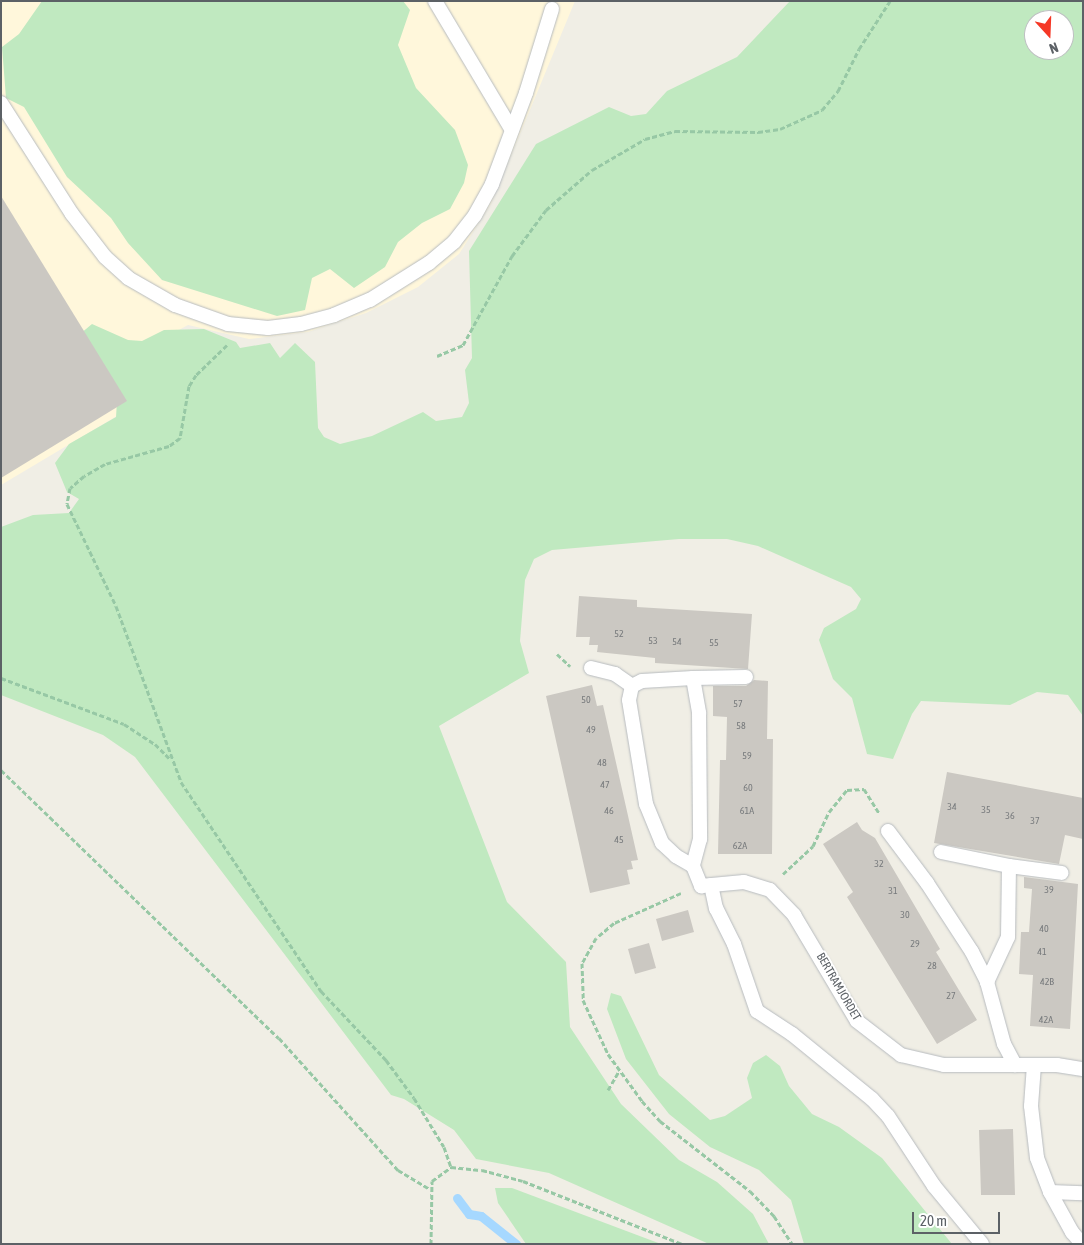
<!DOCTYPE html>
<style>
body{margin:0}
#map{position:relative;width:1084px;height:1245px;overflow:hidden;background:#f0eee5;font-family:"Asap Condensed",sans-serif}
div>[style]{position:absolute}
.commercial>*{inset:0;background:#fff7db}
.green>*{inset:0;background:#c0e9c0}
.stream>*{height:9px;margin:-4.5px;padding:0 4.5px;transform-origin:4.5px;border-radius:4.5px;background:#a6d8ff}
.building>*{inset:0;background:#cbc8c2}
.path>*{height:3px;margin-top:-1.5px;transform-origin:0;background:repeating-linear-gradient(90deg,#97c8a5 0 5px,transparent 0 7.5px)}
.roads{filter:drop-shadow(0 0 1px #b7bbbf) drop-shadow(0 0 1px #b7bbbf)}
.service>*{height:14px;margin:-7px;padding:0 7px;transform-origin:7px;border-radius:7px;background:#fff}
span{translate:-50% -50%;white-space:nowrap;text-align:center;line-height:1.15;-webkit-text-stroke:4px #fff;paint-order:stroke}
.number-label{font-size:10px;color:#787b7d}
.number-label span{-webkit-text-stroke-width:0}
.street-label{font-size:12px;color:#5c6166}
.frame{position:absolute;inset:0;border:2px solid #5c6166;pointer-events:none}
.north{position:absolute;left:1024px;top:10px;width:50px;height:50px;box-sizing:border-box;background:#fff;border:1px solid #bec0c2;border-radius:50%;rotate:160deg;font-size:14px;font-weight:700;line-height:20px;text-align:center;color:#5c6166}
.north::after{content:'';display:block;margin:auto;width:18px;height:22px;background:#f53826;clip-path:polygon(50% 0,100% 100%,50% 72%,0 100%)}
.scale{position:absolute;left:912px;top:1212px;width:88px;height:22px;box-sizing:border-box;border:2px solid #5c6166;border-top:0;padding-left:6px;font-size:15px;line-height:18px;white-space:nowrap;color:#5c6166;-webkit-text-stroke:4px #fff;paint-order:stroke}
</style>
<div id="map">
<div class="commercial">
<div style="clip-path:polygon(1px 1px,575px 1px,491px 204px,459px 254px,418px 287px,366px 313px,308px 332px,249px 339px,188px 325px,116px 364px,137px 404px,1px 485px)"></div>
</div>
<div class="green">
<div style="clip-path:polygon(42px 1px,403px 1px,410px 10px,398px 45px,416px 88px,455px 130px,468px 165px,464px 183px,450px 209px,422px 223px,398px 242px,385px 267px,354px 288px,330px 269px,312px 278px,305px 310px,277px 316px,162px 280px,128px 243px,111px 218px,67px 177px,24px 107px,6px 98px,2px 47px,19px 34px)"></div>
<div style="clip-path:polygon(evenodd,790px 1px,1083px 1px,1083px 716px,1068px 695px,1037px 692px,1010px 705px,921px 701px,912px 714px,893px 759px,867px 754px,852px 698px,833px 679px,819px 640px,824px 628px,856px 609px,861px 599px,851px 587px,758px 546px,727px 539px,679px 539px,552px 550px,534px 559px,525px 580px,520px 641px,529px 673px,439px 726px,507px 902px,566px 962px,570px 1027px,621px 1104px,679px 1160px,717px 1182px,753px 1214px,769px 1244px,709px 1244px,549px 1173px,476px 1159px,454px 1130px,404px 1099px,391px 1095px,135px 757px,103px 735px,1px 695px,1px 527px,33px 515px,69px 513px,79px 499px,67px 492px,55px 463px,69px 444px,116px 417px,117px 401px,80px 334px,92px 324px,128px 340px,142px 341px,164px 330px,204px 329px,236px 342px,240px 348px,270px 343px,280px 358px,295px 343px,315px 362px,318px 428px,324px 437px,340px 444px,372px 436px,423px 412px,436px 421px,462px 417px,469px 403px,465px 370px,472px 358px,469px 251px,536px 144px,609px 107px,631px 116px,646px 114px,667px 91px,737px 57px,790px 1px,1034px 20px,1064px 20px,1064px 50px,1034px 50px,1034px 20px)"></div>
<div style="clip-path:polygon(611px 993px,621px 996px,659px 1075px,710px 1120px,725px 1116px,752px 1098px,747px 1078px,753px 1063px,766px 1055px,780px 1066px,789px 1086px,812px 1114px,839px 1127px,882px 1158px,952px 1244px,804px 1244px,791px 1200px,759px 1170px,710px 1147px,669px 1114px,626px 1059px,607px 1009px)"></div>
<div style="clip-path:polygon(495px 1188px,512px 1188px,661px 1244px,526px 1244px,498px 1203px)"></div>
</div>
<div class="stream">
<div style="left:457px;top:1198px;width:20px;rotate:53deg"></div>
<div style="left:469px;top:1214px;width:12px;rotate:9deg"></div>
<div style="left:481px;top:1216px;width:45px;rotate:38.7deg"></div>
</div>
<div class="building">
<div style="clip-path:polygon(1px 196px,127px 401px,1px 478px)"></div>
<div style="clip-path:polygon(579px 596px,637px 600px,637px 607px,752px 614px,748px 669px,655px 663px,655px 658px,597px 652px,598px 645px,589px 645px,590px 637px,576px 637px)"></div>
<div style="clip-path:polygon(754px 680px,768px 681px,767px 739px,773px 739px,772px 854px,718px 854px,720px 760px,726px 760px,727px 717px,713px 716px,713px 686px,746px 686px)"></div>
<div style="clip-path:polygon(592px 685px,597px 706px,603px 705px,638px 860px,631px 861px,633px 869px,627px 870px,630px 884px,590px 893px,546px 696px)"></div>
<div style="clip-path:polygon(947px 772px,1083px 798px,1083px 839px,1065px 835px,1059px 864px,934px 843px)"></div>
<div style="clip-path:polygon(857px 822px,862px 830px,875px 838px,940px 949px,936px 952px,977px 1020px,937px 1044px,847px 897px,853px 892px,823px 844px)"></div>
<div style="clip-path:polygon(1024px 877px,1078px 884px,1070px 1029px,1030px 1026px,1033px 975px,1019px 974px,1021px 932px,1029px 932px,1032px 889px,1024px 888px)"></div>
<div style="clip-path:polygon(688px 910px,694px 932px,662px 941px,656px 919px)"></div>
<div style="clip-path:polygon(649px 943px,656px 968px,635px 974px,628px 949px)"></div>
<div style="clip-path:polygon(1013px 1129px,1015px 1195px,981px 1195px,979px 1130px)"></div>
</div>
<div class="path">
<div style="left:227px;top:345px;width:43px;rotate:135.9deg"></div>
<div style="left:196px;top:375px;width:13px;rotate:122deg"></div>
<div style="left:189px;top:386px;width:53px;rotate:99.8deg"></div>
<div style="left:180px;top:438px;width:14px;rotate:144deg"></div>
<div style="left:169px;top:446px;width:66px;rotate:164.3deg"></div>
<div style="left:105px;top:464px;width:24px;rotate:150deg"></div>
<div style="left:84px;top:476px;width:18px;rotate:139deg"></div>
<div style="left:70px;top:488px;width:16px;rotate:101deg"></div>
<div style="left:67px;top:504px;width:113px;rotate:64.3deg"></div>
<div style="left:116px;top:606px;width:188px;rotate:69.7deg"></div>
<div style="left:181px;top:782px;width:252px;rotate:56.2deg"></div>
<div style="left:321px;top:991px;width:95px;rotate:46.7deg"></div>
<div style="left:386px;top:1060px;width:47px;rotate:53.6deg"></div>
<div style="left:414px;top:1098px;width:57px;rotate:58.5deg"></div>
<div style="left:444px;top:1147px;width:21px;rotate:71deg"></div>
<div style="left:437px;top:356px;width:28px;rotate:-23deg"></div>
<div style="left:463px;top:345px;width:102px;rotate:-61.2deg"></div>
<div style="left:512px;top:256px;width:57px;rotate:-53.5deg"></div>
<div style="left:546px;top:210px;width:61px;rotate:-41deg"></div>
<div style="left:592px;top:170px;width:61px;rotate:-30.3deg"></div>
<div style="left:645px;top:139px;width:31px;rotate:-15deg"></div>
<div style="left:675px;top:131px;width:83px;rotate:0.7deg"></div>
<div style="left:758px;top:132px;width:22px;rotate:-8deg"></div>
<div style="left:780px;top:129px;width:46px;rotate:-24.3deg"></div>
<div style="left:822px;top:110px;width:25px;rotate:-50deg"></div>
<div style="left:838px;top:91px;width:47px;rotate:-63.4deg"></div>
<div style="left:859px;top:49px;width:57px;rotate:-57.1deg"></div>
<div style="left:557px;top:654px;width:18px;rotate:43deg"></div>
<div style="left:1px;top:678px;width:131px;rotate:20.5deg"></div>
<div style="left:124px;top:724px;width:37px;rotate:33deg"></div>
<div style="left:155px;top:744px;width:20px;rotate:45deg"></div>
<div style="left:1px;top:770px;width:386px;rotate:44deg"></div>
<div style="left:279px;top:1038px;width:178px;rotate:48deg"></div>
<div style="left:398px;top:1170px;width:37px;rotate:31deg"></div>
<div style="left:783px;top:874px;width:41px;rotate:-43deg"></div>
<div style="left:813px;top:846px;width:38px;rotate:-65deg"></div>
<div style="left:829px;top:812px;width:28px;rotate:-51deg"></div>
<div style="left:847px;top:790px;width:17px;rotate:-3deg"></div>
<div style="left:864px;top:789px;width:28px;rotate:58deg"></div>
<div style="left:681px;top:893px;width:73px;rotate:155.9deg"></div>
<div style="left:614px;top:923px;width:23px;rotate:140deg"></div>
<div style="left:596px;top:938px;width:29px;rotate:119deg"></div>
<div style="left:582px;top:963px;width:37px;rotate:88deg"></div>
<div style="left:583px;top:1000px;width:60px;rotate:65.2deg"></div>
<div style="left:608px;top:1054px;width:58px;rotate:54.1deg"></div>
<div style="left:642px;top:1101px;width:27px;rotate:48deg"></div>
<div style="left:660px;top:1121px;width:114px;rotate:37.9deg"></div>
<div style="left:750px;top:1191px;width:35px;rotate:46deg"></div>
<div style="left:774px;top:1216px;width:33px;rotate:57deg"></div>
<div style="left:608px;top:1090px;width:22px;rotate:-60deg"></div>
<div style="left:431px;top:1244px;width:63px;rotate:-89.1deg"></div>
<div style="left:432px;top:1181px;width:24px;rotate:-36deg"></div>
<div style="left:451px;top:1167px;width:31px;rotate:6deg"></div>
<div style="left:482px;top:1170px;width:42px;rotate:15deg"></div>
<div style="left:523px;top:1181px;width:171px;rotate:21.6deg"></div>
</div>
<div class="roads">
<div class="service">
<div style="left:435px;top:1px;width:150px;rotate:59.2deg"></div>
<div style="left:1px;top:103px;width:132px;rotate:57.4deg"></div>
<div style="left:72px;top:214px;width:54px;rotate:52.5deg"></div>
<div style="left:105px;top:257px;width:31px;rotate:42deg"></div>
<div style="left:128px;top:278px;width:54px;rotate:29.9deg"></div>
<div style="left:175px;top:305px;width:56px;rotate:19.7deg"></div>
<div style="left:228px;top:324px;width:40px;rotate:5.7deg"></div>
<div style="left:268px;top:328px;width:33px;rotate:-7deg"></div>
<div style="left:301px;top:324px;width:34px;rotate:-15deg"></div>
<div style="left:334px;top:315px;width:39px;rotate:-23deg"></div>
<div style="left:370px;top:300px;width:70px;rotate:-32.1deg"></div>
<div style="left:429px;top:263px;width:33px;rotate:-40deg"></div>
<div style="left:454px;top:242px;width:34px;rotate:-52deg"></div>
<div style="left:475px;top:215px;width:35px;rotate:-61deg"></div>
<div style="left:492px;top:184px;width:97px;rotate:-69.5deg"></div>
<div style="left:526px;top:93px;width:88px;rotate:-72.8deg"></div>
<div style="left:591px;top:668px;width:25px;rotate:14deg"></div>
<div style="left:615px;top:674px;width:21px;rotate:35deg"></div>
<div style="left:693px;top:678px;width:53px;rotate:-1.1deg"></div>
<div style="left:888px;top:831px;width:65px;rotate:53.1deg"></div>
<div style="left:927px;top:883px;width:82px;rotate:56.9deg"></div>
<div style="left:972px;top:952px;width:34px;rotate:63deg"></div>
<div style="left:987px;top:982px;width:64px;rotate:74.7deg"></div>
<div style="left:1004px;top:1044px;width:24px;rotate:62deg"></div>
<div style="left:941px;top:852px;width:69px;rotate:11.6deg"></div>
<div style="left:1009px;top:866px;width:71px;rotate:90.8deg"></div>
<div style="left:1008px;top:937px;width:50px;rotate:115deg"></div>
<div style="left:693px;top:866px;width:20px;rotate:-150deg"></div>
<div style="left:676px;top:856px;width:19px;rotate:-137deg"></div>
<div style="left:662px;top:843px;width:42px;rotate:-112.3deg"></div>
<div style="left:646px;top:804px;width:105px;rotate:-99.3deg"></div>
<div style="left:629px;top:700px;width:14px;rotate:-78deg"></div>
<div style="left:632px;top:686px;width:11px;rotate:-27deg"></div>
<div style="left:642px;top:681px;width:51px;rotate:-3.4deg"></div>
<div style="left:693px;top:678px;width:36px;rotate:80deg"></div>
<div style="left:699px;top:713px;width:126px;rotate:89.5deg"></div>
<div style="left:700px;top:839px;width:28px;rotate:105deg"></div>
<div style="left:693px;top:866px;width:22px;rotate:68deg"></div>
<div style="left:701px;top:886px;width:43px;rotate:-5.3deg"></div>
<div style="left:744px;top:882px;width:27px;rotate:17deg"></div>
<div style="left:770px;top:890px;width:35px;rotate:46deg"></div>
<div style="left:794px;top:915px;width:123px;rotate:59.3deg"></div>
<div style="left:857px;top:1021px;width:56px;rotate:37.7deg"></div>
<div style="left:901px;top:1055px;width:44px;rotate:13.1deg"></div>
<div style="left:944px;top:1065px;width:113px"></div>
<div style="left:1057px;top:1065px;width:26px;rotate:9deg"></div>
<div style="left:1009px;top:866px;width:53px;rotate:7.5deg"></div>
<div style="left:711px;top:885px;width:24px;rotate:78deg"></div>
<div style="left:716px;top:908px;width:40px;rotate:63.4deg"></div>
<div style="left:734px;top:944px;width:71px;rotate:71.1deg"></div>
<div style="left:757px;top:1011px;width:42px;rotate:33.3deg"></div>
<div style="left:792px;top:1034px;width:103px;rotate:39.1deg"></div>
<div style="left:872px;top:1099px;width:23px;rotate:47deg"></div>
<div style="left:888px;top:1116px;width:84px;rotate:56.7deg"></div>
<div style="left:934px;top:1186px;width:75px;rotate:50.4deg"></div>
<div style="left:1034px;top:1065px;width:41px;rotate:94.2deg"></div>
<div style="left:1031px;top:1106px;width:52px;rotate:83.4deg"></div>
<div style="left:1037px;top:1158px;width:36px;rotate:69deg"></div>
<div style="left:1050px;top:1192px;width:46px;rotate:61.2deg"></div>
<div style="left:1072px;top:1232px;width:16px;rotate:50deg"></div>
<div style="left:1050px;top:1192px;width:33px;rotate:2deg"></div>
</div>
</div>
<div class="number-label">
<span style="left:619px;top:634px">52</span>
<span style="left:653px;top:641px">53</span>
<span style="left:677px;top:642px">54</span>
<span style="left:714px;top:643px">55</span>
<span style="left:586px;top:700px">50</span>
<span style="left:738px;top:704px">57</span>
<span style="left:741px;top:726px">58</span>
<span style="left:591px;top:730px">49</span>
<span style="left:747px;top:756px">59</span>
<span style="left:602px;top:763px">48</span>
<span style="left:605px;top:785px">47</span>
<span style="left:748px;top:788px">60</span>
<span style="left:952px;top:807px">34</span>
<span style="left:986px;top:810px">35</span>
<span style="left:609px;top:811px">46</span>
<span style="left:747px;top:811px">61A</span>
<span style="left:1010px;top:816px">36</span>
<span style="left:1035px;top:821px">37</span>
<span style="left:619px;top:840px">45</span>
<span style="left:740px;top:846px">62A</span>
<span style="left:879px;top:864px">32</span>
<span style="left:1049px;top:890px">39</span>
<span style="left:893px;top:891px">31</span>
<span style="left:905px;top:915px">30</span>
<span style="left:1044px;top:929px">40</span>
<span style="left:915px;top:944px">29</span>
<span style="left:1042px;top:952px">41</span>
<span style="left:932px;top:966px">28</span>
<span style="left:1047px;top:982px">42B</span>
<span style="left:951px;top:996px">27</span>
<span style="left:1046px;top:1020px">42A</span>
</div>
<div class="street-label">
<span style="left:838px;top:987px;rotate:60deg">BERTRAMJORDET</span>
</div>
<div class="frame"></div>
<div class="north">N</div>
<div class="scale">20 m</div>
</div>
